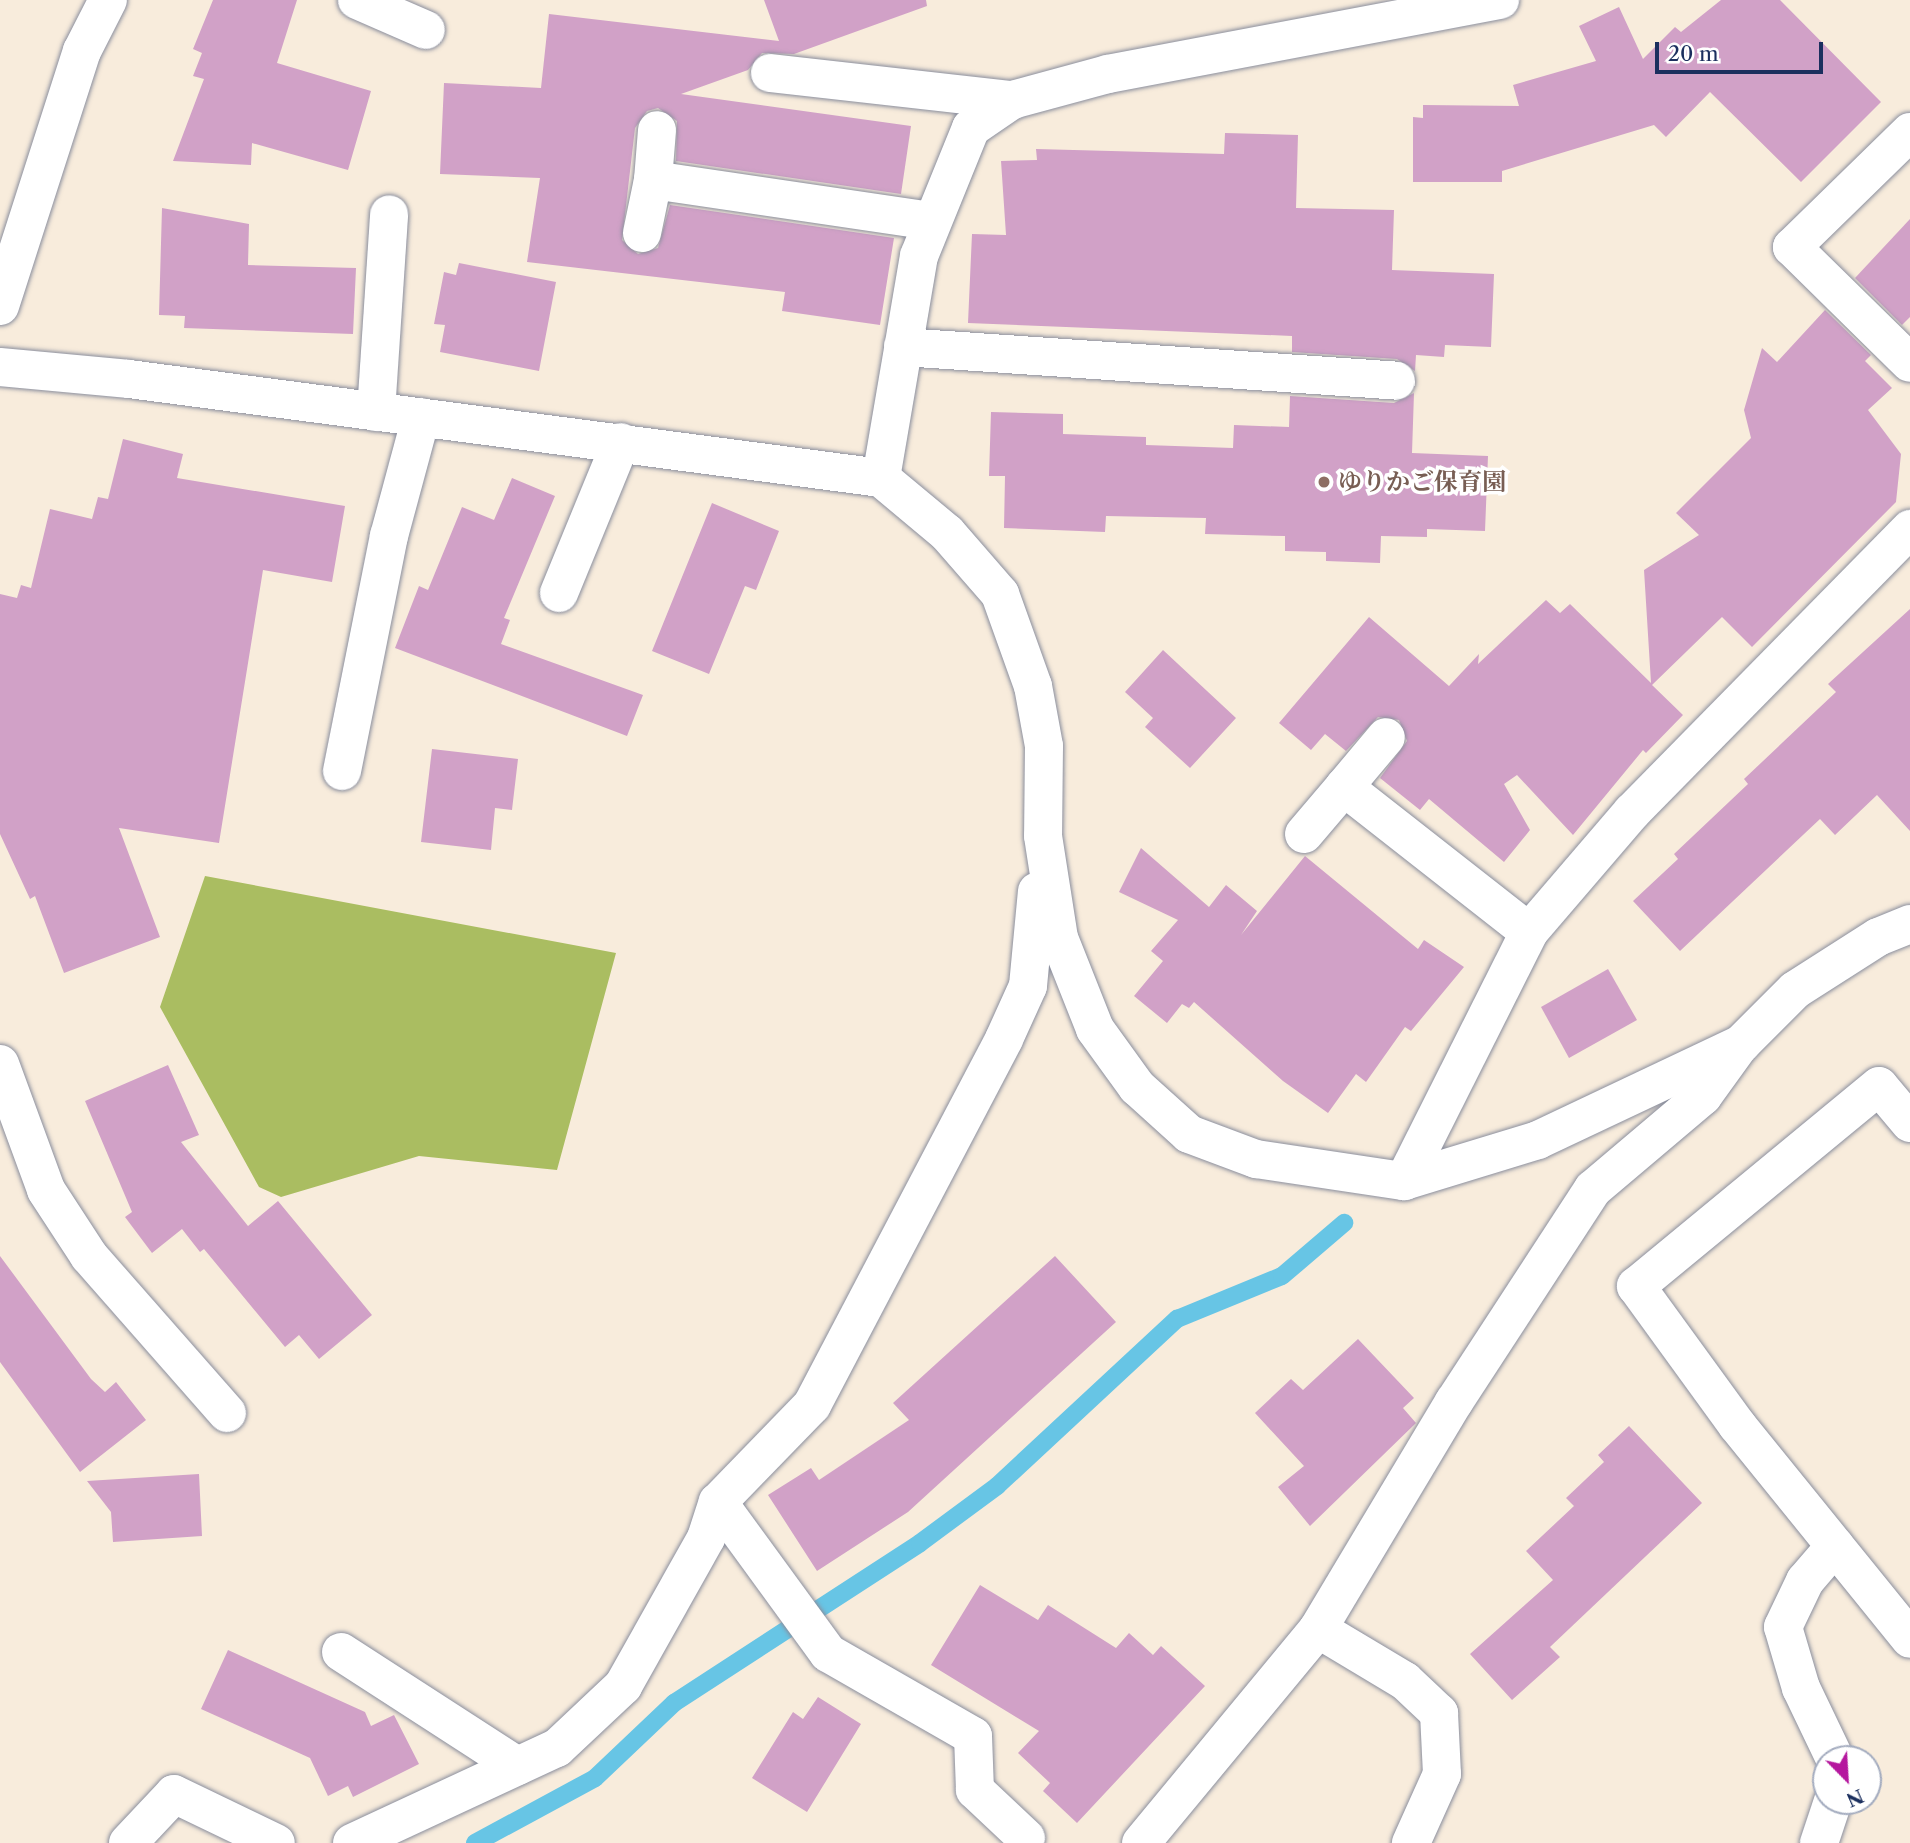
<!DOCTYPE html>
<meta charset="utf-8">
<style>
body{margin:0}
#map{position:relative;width:1910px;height:1843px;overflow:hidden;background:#f8ecdc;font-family:"Libre Caslon Text","Noto Serif JP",serif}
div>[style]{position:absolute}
.green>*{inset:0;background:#aabd61}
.stream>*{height:18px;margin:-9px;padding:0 9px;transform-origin:9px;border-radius:9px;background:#67c5e5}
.building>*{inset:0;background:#d1a1c7}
.roads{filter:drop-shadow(0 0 2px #8a8e9d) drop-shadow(0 0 2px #8a8e9d)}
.minor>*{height:38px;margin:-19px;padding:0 19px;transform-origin:19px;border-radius:19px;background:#fff}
.dots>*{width:19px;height:19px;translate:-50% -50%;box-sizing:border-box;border:4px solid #fff;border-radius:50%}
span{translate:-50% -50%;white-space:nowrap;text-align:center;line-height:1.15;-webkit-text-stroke:7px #fff;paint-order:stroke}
.education-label{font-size:24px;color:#785e54;font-weight:700}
.left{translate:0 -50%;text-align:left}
.north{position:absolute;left:1812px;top:1745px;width:70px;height:70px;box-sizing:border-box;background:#fff;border:2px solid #a4acbf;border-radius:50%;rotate:156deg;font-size:19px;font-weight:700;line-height:28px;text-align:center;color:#1b2f5e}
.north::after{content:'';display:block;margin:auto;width:24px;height:32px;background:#b5179e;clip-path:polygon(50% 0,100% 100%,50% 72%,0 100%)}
.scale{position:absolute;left:1655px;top:42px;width:168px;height:32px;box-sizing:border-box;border:4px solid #1b2f5e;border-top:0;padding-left:9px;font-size:21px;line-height:24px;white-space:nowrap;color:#1b2f5e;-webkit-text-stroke:5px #fff;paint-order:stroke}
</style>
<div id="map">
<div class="green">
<div style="clip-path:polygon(205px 876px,616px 953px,557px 1170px,419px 1156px,281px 1197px,259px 1187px,160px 1007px)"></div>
</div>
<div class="stream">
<div style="left:475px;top:1843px;width:136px;rotate:-28.4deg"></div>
<div style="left:595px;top:1778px;width:109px;rotate:-43.5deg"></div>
<div style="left:674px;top:1703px;width:293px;rotate:-33deg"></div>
<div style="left:920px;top:1543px;width:96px;rotate:-36.5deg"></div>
<div style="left:997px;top:1486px;width:246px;rotate:-42.9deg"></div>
<div style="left:1177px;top:1319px;width:113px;rotate:-22.3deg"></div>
<div style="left:1282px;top:1276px;width:82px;rotate:-40.5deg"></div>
</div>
<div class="building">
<div style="clip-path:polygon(213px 0,297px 0,277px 63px,371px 91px,348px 170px,252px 143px,251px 165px,173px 161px,204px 79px,193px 76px,202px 53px,193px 49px)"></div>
<div style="clip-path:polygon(764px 0,926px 0,927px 6px,794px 54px,762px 53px,748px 70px,681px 94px,911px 126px,901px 194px,676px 161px,677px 121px,658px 108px,647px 111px,635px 128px,622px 240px,638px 254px,658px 248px,670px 205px,894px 238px,880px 325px,782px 311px,785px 292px,527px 262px,540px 178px,440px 174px,444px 83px,541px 88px,549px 14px,779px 41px)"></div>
<div style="clip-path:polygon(1721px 0,1780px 0,1881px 102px,1801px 182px,1710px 92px,1666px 137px,1654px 125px,1502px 171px,1502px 182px,1413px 182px,1413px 117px,1423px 118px,1423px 105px,1519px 106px,1513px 85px,1596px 61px,1579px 26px,1619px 7px,1643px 59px,1675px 27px,1681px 32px)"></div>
<div style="clip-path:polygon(1225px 133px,1298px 135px,1296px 208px,1394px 210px,1392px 270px,1494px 274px,1491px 347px,1445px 345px,1444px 357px,1416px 355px,1415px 371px,1397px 359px,1292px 352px,1292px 336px,968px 323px,972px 234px,1006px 235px,1001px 161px,1037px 160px,1036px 149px,1224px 154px)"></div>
<div style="clip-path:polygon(162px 208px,249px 224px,248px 265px,356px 268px,353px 334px,184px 328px,185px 316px,159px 315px)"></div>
<div style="clip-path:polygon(1910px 219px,1910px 317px,1902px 325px,1855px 278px)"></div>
<div style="clip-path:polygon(459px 263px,556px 282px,539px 371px,440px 352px,445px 325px,434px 324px,444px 272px,456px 275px)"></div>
<div style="clip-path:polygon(1825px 310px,1871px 355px,1865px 361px,1892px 388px,1868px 410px,1901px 454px,1896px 502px,1752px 647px,1722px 617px,1652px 685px,1683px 715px,1646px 753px,1643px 750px,1573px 835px,1517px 775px,1504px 784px,1530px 830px,1504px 862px,1429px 799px,1420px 810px,1380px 778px,1407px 741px,1399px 720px,1378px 717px,1346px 751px,1325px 734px,1311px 750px,1279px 723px,1369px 617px,1449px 686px,1479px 654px,1478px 664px,1546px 600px,1560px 613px,1570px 604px,1651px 683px,1644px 570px,1699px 535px,1676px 513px,1751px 438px,1744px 410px,1762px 348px,1777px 362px)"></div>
<div style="clip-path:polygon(1414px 393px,1412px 453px,1488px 456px,1485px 531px,1427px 529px,1427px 537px,1381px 536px,1380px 563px,1326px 561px,1326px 552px,1285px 551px,1285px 536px,1205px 534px,1206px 518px,1106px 516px,1105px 532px,1004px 528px,1005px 476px,989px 476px,991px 412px,1063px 414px,1063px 434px,1146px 437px,1146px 445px,1233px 448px,1234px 425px,1289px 427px,1290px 396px,1394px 403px)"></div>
<div style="clip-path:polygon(123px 439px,183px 454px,177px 478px,345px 506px,332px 582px,263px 570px,219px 843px,119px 828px,160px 937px,64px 973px,35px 896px,30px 899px,0 834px,0 594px,17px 598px,21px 585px,31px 588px,50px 509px,92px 519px,98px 497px,108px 499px)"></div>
<div style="clip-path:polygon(512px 478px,555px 496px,504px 618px,510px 620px,501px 644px,643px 695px,627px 736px,395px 648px,419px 586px,428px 590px,462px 507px,494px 520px)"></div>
<div style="clip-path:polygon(712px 503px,779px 531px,756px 590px,745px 586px,709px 674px,652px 651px)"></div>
<div style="clip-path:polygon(1910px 609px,1910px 831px,1877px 795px,1835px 835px,1820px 819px,1680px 951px,1633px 901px,1678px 859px,1674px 854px,1748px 784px,1744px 779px,1836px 692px,1828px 684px)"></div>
<div style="clip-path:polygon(1163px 650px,1236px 718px,1190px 768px,1145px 727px,1153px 718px,1125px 692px)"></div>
<div style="clip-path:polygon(432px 749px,518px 759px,512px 810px,495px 808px,491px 850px,421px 842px)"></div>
<div style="clip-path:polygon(1141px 848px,1209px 907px,1226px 885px,1257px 911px,1241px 935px,1305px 856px,1418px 949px,1424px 940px,1464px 967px,1411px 1031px,1405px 1027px,1366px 1082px,1356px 1074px,1328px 1113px,1283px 1081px,1194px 1002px,1189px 1008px,1182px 1004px,1167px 1023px,1134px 996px,1163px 961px,1151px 951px,1178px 920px,1119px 892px)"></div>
<div style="clip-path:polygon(1608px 969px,1637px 1020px,1569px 1058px,1541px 1007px)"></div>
<div style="clip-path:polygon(168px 1065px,199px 1135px,181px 1142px,248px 1226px,278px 1201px,372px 1315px,319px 1359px,299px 1335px,285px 1347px,204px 1249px,200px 1252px,182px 1229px,152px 1253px,125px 1217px,132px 1212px,85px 1101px)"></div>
<div style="clip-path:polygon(0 1256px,91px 1379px,105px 1392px,116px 1382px,146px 1420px,80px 1472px,0 1362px)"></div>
<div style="clip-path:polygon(1055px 1256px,1116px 1322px,908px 1512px,817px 1571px,768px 1495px,811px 1468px,819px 1480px,909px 1420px,893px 1403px)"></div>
<div style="clip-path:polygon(1358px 1339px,1414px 1398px,1403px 1408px,1416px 1423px,1310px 1526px,1278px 1487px,1304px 1466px,1255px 1413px,1291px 1379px,1303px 1390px)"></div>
<div style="clip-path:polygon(1629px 1426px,1702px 1503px,1550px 1647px,1560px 1657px,1512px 1700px,1470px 1654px,1553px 1580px,1526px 1551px,1574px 1506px,1566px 1498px,1604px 1462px,1598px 1455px)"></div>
<div style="clip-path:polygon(199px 1474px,202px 1536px,113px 1542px,111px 1512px,87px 1481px)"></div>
<div style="clip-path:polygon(980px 1585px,1038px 1620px,1048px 1605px,1116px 1648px,1129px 1633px,1153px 1655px,1161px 1646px,1205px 1686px,1077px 1823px,1043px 1791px,1050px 1783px,1018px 1753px,1039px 1731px,931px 1665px)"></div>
<div style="clip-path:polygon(228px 1650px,365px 1712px,371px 1726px,394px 1715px,419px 1764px,353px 1797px,348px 1786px,328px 1796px,310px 1758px,201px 1709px)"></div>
<div style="clip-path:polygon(818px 1697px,861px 1724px,807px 1812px,752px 1778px,793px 1712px,803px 1719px)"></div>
</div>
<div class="roads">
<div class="minor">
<div style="left:357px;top:0;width:75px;rotate:23.5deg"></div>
<div style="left:770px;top:73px;width:244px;rotate:6.4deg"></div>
<div style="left:1910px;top:132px;width:165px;rotate:135.7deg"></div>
<div style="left:1792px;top:247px;width:165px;rotate:44.5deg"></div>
<div style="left:653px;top:180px;width:50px;rotate:-85.4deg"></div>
<div style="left:642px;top:233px;width:54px;rotate:-78.3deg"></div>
<div style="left:653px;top:180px;width:281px;rotate:8.4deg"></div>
<div style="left:0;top:306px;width:268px;rotate:-72.2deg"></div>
<div style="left:82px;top:51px;width:57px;rotate:-63deg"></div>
<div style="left:903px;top:347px;width:494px;rotate:3.9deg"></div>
<div style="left:0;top:367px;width:130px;rotate:5.3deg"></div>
<div style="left:129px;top:379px;width:758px;rotate:7.5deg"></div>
<div style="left:881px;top:478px;width:86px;rotate:39.8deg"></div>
<div style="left:947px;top:533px;width:81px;rotate:49deg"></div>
<div style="left:1000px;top:594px;width:98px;rotate:70.3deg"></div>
<div style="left:1033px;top:686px;width:61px;rotate:79.6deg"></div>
<div style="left:1044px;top:746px;width:90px;rotate:90.6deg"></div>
<div style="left:1043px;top:836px;width:103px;rotate:81.1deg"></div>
<div style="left:1059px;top:938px;width:98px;rotate:68.4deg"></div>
<div style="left:1095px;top:1029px;width:72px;rotate:54.1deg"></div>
<div style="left:1137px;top:1087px;width:70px;rotate:42.1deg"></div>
<div style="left:1189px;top:1134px;width:72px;rotate:20.5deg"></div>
<div style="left:1256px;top:1159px;width:150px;rotate:8.5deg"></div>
<div style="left:1404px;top:1181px;width:140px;rotate:-17deg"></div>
<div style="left:1538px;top:1140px;width:225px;rotate:-25.3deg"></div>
<div style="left:1741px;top:1044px;width:76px;rotate:-45deg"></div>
<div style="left:1795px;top:990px;width:98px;rotate:-32.6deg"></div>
<div style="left:1878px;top:937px;width:35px;rotate:-22deg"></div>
<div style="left:376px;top:412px;width:198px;rotate:-86.2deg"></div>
<div style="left:881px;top:478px;width:225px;rotate:-80.3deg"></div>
<div style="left:919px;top:256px;width:138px;rotate:-67.9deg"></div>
<div style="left:971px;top:128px;width:50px;rotate:-34.3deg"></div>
<div style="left:1012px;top:100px;width:99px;rotate:-15.2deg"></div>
<div style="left:1108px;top:74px;width:399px;rotate:-10.7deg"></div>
<div style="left:559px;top:593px;width:163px;rotate:-67.7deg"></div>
<div style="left:342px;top:771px;width:240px;rotate:-78.7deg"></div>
<div style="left:389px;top:536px;width:123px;rotate:-74.9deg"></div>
<div style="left:1344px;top:787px;width:65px;rotate:-50deg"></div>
<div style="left:1304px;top:834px;width:62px;rotate:-49.6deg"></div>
<div style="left:1344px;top:787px;width:235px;rotate:38.1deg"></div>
<div style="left:0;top:1064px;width:134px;rotate:69.9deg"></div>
<div style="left:46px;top:1190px;width:79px;rotate:56.9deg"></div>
<div style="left:89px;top:1256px;width:209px;rotate:48.7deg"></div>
<div style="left:1910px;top:1123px;width:48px;rotate:-130deg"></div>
<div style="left:1879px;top:1086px;width:315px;rotate:140.5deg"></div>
<div style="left:1636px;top:1286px;width:172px;rotate:54deg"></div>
<div style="left:1737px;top:1425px;width:275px;rotate:51deg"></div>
<div style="left:1404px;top:1181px;width:279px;rotate:-63.3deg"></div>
<div style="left:1529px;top:932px;width:158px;rotate:-49.4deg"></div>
<div style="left:1632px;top:812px;width:397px;rotate:-45.5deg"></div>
<div style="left:718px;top:1502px;width:187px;rotate:53.9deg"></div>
<div style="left:828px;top:1653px;width:167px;rotate:29.8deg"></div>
<div style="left:973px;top:1736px;width:54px;rotate:87.9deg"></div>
<div style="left:975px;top:1790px;width:70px;rotate:43.3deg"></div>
<div style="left:1835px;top:1546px;width:46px;rotate:130.6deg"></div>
<div style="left:1805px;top:1581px;width:51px;rotate:115.6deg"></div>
<div style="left:1783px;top:1627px;width:64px;rotate:73.6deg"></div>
<div style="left:1801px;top:1688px;width:79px;rotate:64.4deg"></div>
<div style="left:1318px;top:1629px;width:101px;rotate:30.9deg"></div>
<div style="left:1405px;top:1681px;width:47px;rotate:43.3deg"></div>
<div style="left:1439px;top:1713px;width:61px;rotate:87.2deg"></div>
<div style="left:1442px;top:1774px;width:76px;rotate:114.2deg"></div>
<div style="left:341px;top:1652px;width:210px;rotate:32.9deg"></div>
<div style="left:128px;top:1843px;width:67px;rotate:-46.8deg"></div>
<div style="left:174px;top:1794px;width:113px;rotate:25.7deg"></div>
<div style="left:352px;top:1843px;width:226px;rotate:-24.9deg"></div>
<div style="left:557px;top:1748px;width:91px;rotate:-43.2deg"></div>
<div style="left:623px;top:1686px;width:170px;rotate:-60.7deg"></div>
<div style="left:706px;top:1538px;width:38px;rotate:-72deg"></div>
<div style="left:718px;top:1502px;width:135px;rotate:-45.9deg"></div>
<div style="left:812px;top:1405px;width:413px;rotate:-62.3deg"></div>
<div style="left:1004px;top:1039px;width:58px;rotate:-65.6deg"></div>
<div style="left:1028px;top:986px;width:95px;rotate:-84.6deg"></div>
<div style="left:1141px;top:1843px;width:278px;rotate:-50.4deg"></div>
<div style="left:1318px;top:1629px;width:265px;rotate:-59.1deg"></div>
<div style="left:1454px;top:1402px;width:254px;rotate:-56.9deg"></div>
<div style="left:1593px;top:1189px;width:144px;rotate:-40.2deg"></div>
<div style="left:1703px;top:1096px;width:62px;rotate:-54.2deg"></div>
<div style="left:1819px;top:1843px;width:44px;rotate:-71.6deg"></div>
</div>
</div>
<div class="dots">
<div style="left:1324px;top:482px;background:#8d6e63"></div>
</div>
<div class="education-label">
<span class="left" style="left:1338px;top:482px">ゆりかご保育園</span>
</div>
<div class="north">N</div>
<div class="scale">20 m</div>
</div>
